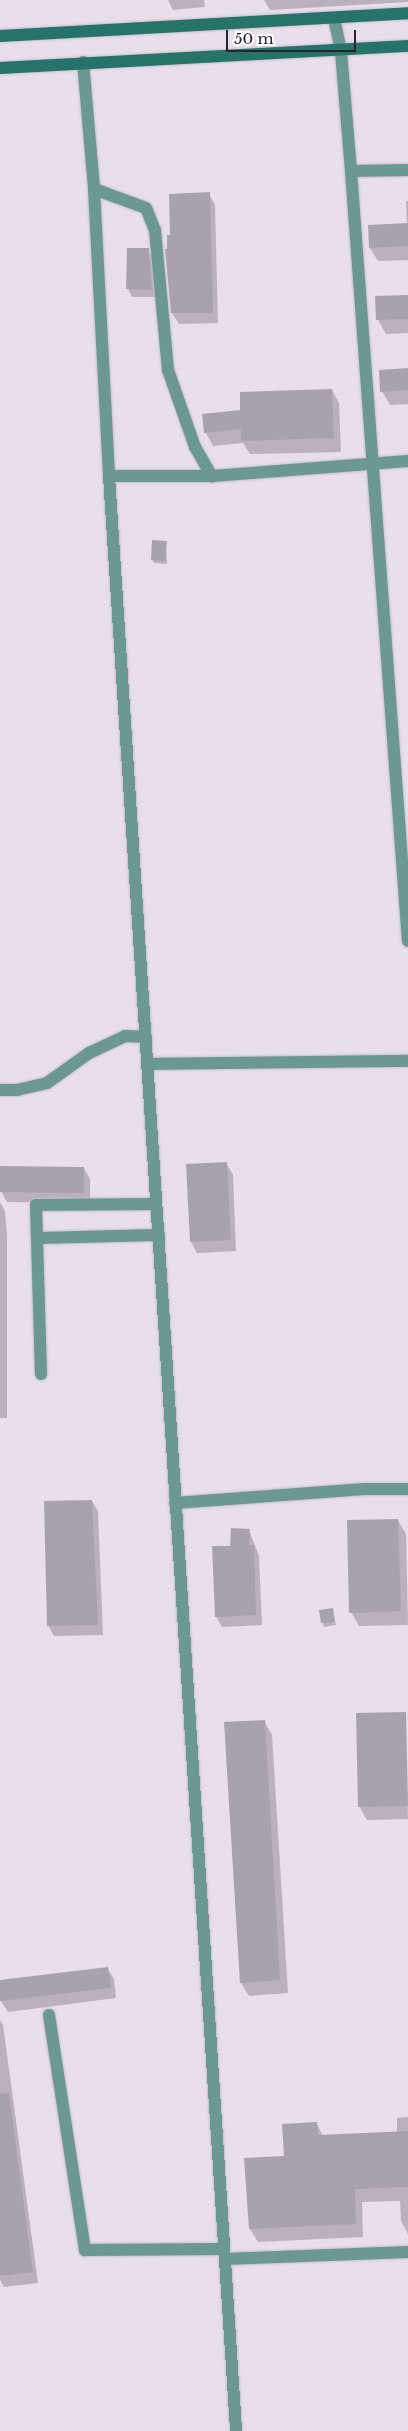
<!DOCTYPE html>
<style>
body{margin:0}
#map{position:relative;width:408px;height:2431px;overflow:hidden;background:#e9deec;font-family:"Libre Baskerville",serif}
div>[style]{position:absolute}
.shadow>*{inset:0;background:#0003}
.building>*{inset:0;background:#aaa1af}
.roads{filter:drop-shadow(0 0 1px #c6bcc9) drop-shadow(0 0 1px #c6bcc9)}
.street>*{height:12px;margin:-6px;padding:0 6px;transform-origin:6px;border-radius:6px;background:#6b9890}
.secondary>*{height:12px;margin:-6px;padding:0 6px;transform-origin:6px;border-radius:6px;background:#267469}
span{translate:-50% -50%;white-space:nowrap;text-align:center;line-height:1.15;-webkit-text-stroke:4px #fff;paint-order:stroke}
.scale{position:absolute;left:226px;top:30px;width:130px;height:22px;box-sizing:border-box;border:2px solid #272328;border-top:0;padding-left:6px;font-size:15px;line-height:18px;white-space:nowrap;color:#272328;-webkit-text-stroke:4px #fff;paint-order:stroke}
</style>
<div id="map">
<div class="shadow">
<div style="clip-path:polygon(168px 0,204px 0,205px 7px,173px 10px)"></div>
<div style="clip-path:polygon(264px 0,408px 0,408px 2px,270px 10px)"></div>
<div style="clip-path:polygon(209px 194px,215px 205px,218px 323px,179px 324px,172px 313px,169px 250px,172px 236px)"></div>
<div style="clip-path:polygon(406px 201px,408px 201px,408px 260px,378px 261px,370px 248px,407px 224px)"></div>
<div style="clip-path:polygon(148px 250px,152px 257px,156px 297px,132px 297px,128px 289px)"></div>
<div style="clip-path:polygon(408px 296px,408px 333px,386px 334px,378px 320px,376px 297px)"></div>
<div style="clip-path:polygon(408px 370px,408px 404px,390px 405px,382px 391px)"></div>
<div style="clip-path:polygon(332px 390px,339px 403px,341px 452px,250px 454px,243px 443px,213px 446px,206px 433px,242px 411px)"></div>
<div style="clip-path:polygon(166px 542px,167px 564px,154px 563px,152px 559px)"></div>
<div style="clip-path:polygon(226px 1163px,233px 1175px,236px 1251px,197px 1253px,191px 1242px)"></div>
<div style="clip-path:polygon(84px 1168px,90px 1179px,90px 1203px,7px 1202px,1px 1191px)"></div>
<div style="clip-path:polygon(0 1202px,5px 1211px,7px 1235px,7px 1418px,0 1418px)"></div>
<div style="clip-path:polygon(92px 1501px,98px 1511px,103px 1635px,54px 1636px,48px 1625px)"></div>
<div style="clip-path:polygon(398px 1520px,406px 1534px,408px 1625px,359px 1626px,351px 1612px)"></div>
<div style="clip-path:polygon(249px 1530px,259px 1556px,262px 1625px,222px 1627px,216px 1616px,232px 1547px)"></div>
<div style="clip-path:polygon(332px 1610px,336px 1625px,324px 1627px,320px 1612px)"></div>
<div style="clip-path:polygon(405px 1713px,408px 1819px,367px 1820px,359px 1806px)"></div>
<div style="clip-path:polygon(264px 1721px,272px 1735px,288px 1993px,249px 1996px,241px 1983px)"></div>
<div style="clip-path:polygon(107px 1968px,114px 1979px,116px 1998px,8px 2012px,1px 2001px,0 1982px)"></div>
<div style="clip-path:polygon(0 2020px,3px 2025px,38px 2283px,4px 2287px,0 2280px)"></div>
<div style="clip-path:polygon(408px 2117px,408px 2234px,401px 2221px,400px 2201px,362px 2202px,363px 2237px,258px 2242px,250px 2229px,285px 2157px,317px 2124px,323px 2136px,397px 2133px,397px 2118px)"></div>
</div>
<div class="building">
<div style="clip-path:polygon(210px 192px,213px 313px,171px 313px,165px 249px,167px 249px,167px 235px,170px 235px,169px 194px)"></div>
<div style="clip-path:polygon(408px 223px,408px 246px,369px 248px,368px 225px)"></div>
<div style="clip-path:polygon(127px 248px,149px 248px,152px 290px,126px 289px)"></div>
<div style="clip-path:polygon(408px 295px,408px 319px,376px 320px,375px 296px)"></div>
<div style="clip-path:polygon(408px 368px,408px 390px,380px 392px,379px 370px)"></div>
<div style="clip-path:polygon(332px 389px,334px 438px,241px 441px,241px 429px,204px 433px,202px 414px,240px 410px,240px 392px)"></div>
<div style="clip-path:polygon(152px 540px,167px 541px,165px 561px,151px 560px)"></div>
<div style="clip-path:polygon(227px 1162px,231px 1240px,190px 1242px,186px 1164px)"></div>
<div style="clip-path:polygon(0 1166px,84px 1167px,84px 1193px,0 1192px)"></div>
<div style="clip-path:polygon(92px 1500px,98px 1625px,47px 1626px,44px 1501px)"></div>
<div style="clip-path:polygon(398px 1519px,401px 1611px,349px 1613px,347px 1520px)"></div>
<div style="clip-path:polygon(231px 1528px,250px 1529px,249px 1545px,254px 1545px,256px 1615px,215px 1617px,212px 1546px,230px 1546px)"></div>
<div style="clip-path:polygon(333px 1608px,335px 1622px,321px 1623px,319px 1610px)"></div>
<div style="clip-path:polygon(406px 1712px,408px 1806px,358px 1807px,356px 1713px)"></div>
<div style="clip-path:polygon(265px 1720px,280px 1980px,240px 1983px,224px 1722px)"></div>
<div style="clip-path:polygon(108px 1967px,111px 1988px,0 2001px,0 1980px)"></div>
<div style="clip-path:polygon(9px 2093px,33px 2272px,0 2276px,0 2094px)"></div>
<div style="clip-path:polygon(317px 2122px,318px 2135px,408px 2131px,408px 2187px,355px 2189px,356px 2224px,249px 2229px,244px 2158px,284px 2156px,282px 2124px)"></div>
</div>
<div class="roads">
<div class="street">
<div style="left:334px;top:18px;width:35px;rotate:78deg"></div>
<div style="left:341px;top:52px;width:119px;rotate:85.2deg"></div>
<div style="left:351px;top:171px;width:772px;rotate:85.77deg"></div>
<div style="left:83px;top:62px;width:127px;rotate:85deg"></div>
<div style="left:94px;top:189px;width:287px;rotate:87deg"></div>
<div style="left:109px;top:476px;width:1959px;rotate:86.28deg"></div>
<div style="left:351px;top:171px;width:57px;rotate:-1deg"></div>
<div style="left:94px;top:189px;width:55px;rotate:20.1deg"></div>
<div style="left:146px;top:208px;width:24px;rotate:68deg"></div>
<div style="left:155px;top:230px;width:141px;rotate:84.7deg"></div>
<div style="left:168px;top:370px;width:82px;rotate:70.7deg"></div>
<div style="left:195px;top:447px;width:34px;rotate:60deg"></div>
<div style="left:109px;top:476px;width:103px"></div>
<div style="left:212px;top:476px;width:197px;rotate:-4.4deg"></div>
<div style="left:148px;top:1064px;width:260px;rotate:-0.7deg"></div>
<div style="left:0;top:1090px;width:17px"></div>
<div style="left:17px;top:1090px;width:31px;rotate:-13deg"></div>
<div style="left:47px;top:1083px;width:52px;rotate:-35.5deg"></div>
<div style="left:89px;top:1053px;width:40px;rotate:-25deg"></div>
<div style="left:125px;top:1036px;width:21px;rotate:3deg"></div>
<div style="left:37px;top:1238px;width:122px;rotate:-1.4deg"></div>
<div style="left:41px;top:1374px;width:169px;rotate:-91.7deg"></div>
<div style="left:36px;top:1205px;width:120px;rotate:-0.5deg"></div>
<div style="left:175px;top:1503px;width:190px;rotate:-4.2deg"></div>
<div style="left:364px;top:1489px;width:44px"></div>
<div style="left:49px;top:2015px;width:238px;rotate:81.3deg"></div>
<div style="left:85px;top:2250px;width:139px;rotate:-0.4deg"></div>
<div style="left:225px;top:2259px;width:183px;rotate:-2.2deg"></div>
</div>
<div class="secondary">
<div style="left:0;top:36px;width:409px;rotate:-3.2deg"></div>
<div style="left:0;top:68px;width:409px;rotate:-3.1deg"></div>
</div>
</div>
<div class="scale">50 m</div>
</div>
